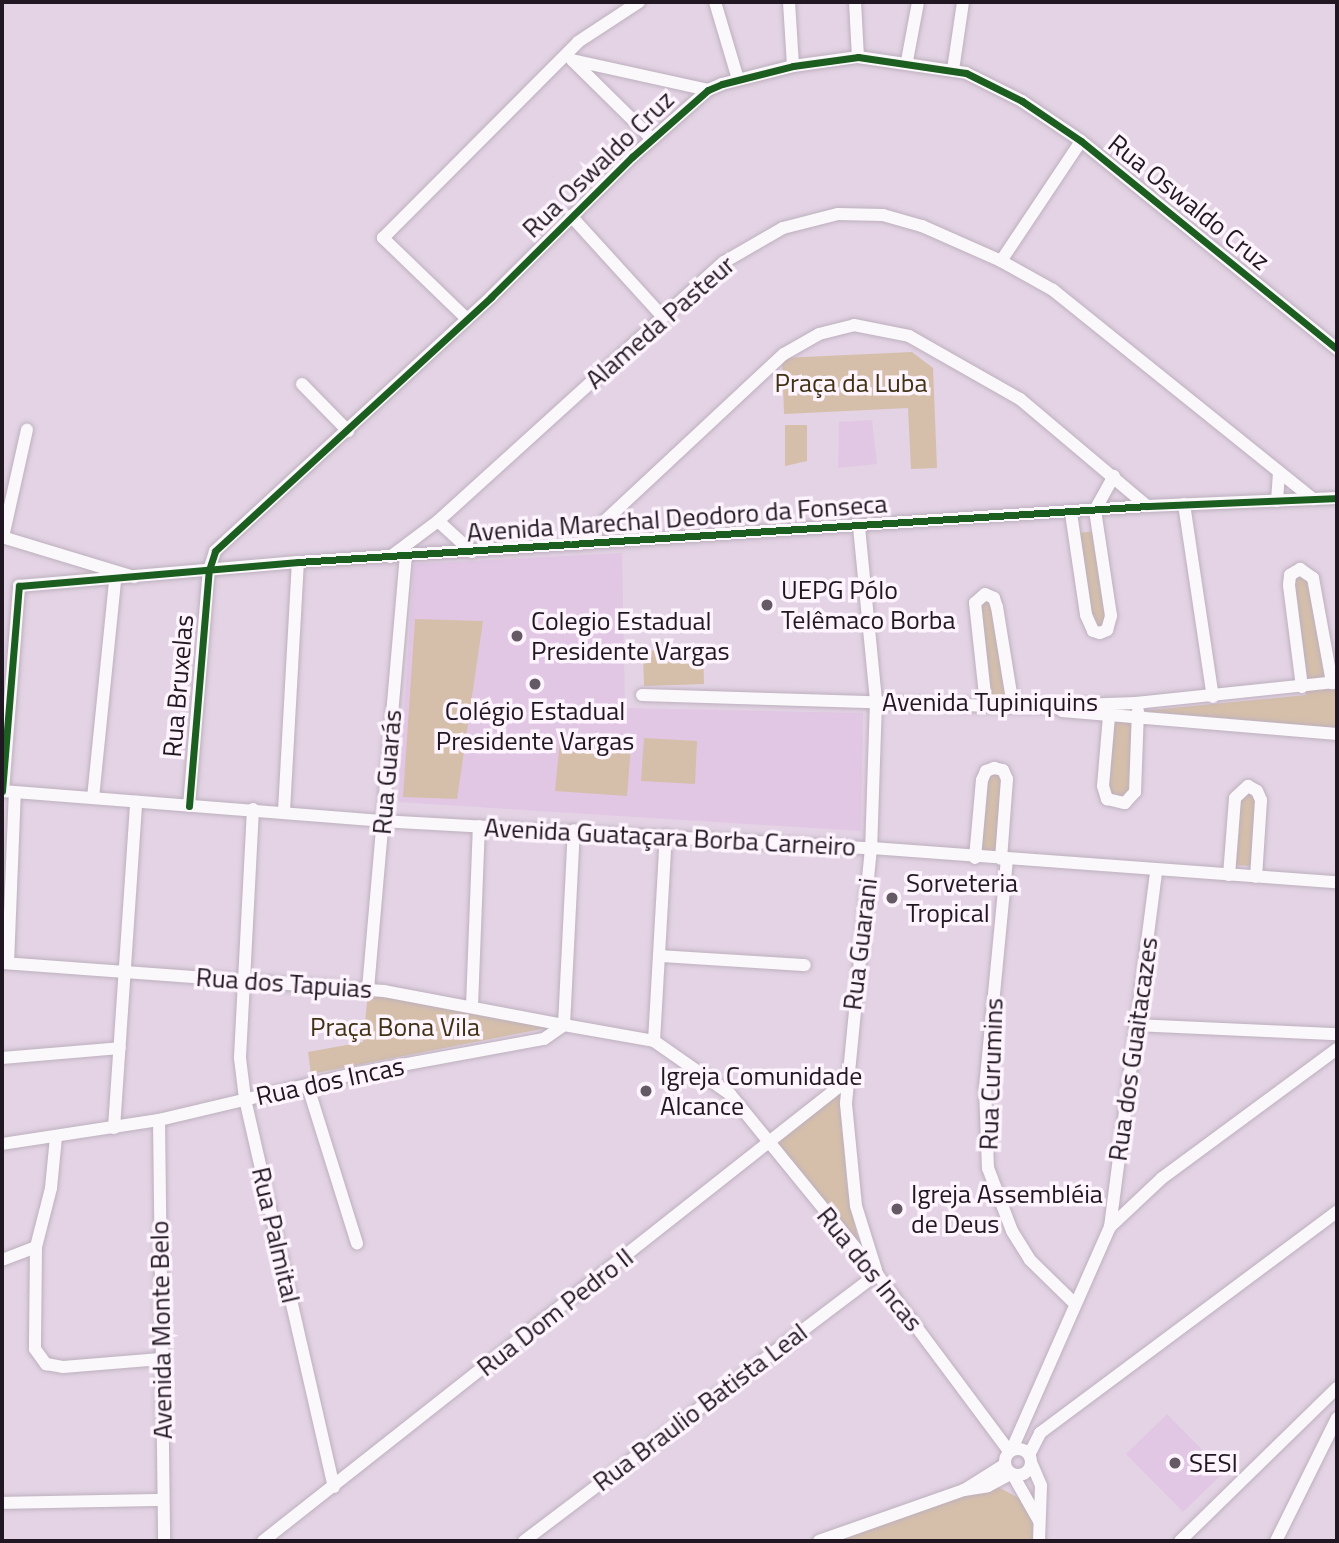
<!DOCTYPE html>
<meta charset="utf-8">
<style>
body{margin:0}
#map{position:relative;width:1339px;height:1543px;overflow:hidden;background:#e3d3e4;font-family:"Titillium Web",sans-serif}
div>[style]{position:absolute}
.built>*{inset:0;background:#e1c7e4}
.green>*{inset:0;background:#d5bfab}
.roads{filter:drop-shadow(0 0 2px #bdb0be) drop-shadow(0 0 2px #bdb0be)}
.minor>*{height:12px;margin:-6px;padding:0 6px;transform-origin:6px;border-radius:6px;background:#fbf8fb}
.minor>.ring{margin:-6px;padding:0;box-sizing:content-box;background:none;border:12px solid #fbf8fb;border-radius:50%}
.cycleway>*{height:7px;margin:-3.5px;padding:0 3.5px;transform-origin:3.5px;border-radius:3.5px;background:#1b5e20}
.dots>*{width:19px;height:19px;translate:-50% -50%;box-sizing:border-box;border:4px solid #fdf4fe;border-radius:50%}
span{translate:-50% -50%;white-space:nowrap;text-align:center;line-height:1.15;-webkit-text-stroke:7px #fdf4fe;paint-order:stroke}
.street-label{font-size:26px;color:#211722}
.park-label{font-size:26px;color:#403113}
.poi-label{font-size:26px;color:#211722}
.left{translate:0 -50%;text-align:left}
.frame{position:absolute;inset:0;border:4px solid #211722;pointer-events:none}
</style>
<div id="map">
<div class="built">
<div style="clip-path:polygon(872px 420px,877px 464px,838px 468px,839px 422px)"></div>
<div style="clip-path:polygon(622px 553px,625px 708px,863px 713px,861px 831px,398px 802px,414px 564px)"></div>
<div style="clip-path:polygon(1167px 1414px,1224px 1472px,1183px 1512px,1126px 1454px)"></div>
</div>
<div class="green">
<div style="clip-path:polygon(912px 352px,933px 368px,937px 468px,911px 469px,908px 408px,784px 414px,782px 358px)"></div>
<div style="clip-path:polygon(785px 425px,807px 425px,807px 461px,785px 466px)"></div>
<div style="clip-path:polygon(1097px 531px,1110px 618px,1103px 629px,1094px 627px,1077px 533px)"></div>
<div style="clip-path:polygon(1306px 574px,1337px 687px,1337px 728px,1141px 711px,1306px 695px,1291px 577px)"></div>
<div style="clip-path:polygon(990px 599px,1006px 697px,989px 698px,980px 601px)"></div>
<div style="clip-path:polygon(415px 619px,483px 621px,457px 799px,403px 797px)"></div>
<div style="clip-path:polygon(703px 649px,704px 684px,644px 686px,643px 651px)"></div>
<div style="clip-path:polygon(1115px 719px,1137px 720px,1131px 792px,1115px 800px,1105px 790px)"></div>
<div style="clip-path:polygon(644px 738px,697px 741px,695px 784px,641px 781px)"></div>
<div style="clip-path:polygon(560px 740px,631px 746px,627px 796px,555px 791px)"></div>
<div style="clip-path:polygon(987px 771px,1002px 772px,1001px 852px,977px 849px)"></div>
<div style="clip-path:polygon(1256px 792px,1256px 866px,1230px 865px,1237px 796px)"></div>
<div style="clip-path:polygon(368px 993px,552px 1027px,311px 1074px,308px 1052px,363px 1042px)"></div>
<div style="clip-path:polygon(840px 1093px,847px 1185px,860px 1252px,774px 1141px)"></div>
<div style="clip-path:polygon(994px 1485px,1021px 1499px,1033px 1522px,1034px 1541px,836px 1541px)"></div>
</div>
<div class="roads">
<div class="minor">
<div style="left:715px;top:2px;width:80px;rotate:73.4deg"></div>
<div style="left:789px;top:2px;width:64px;rotate:86.4deg"></div>
<div style="left:855px;top:2px;width:55px;rotate:86.9deg"></div>
<div style="left:572px;top:60px;width:139px;rotate:12.4deg"></div>
<div style="left:573px;top:61px;width:111px;rotate:44.6deg"></div>
<div style="left:907px;top:61px;width:60px;rotate:-79.4deg"></div>
<div style="left:953px;top:70px;width:69px;rotate:-81.6deg"></div>
<div style="left:571px;top:216px;width:135px;rotate:47.7deg"></div>
<div style="left:1001px;top:261px;width:144px;rotate:-56.3deg"></div>
<div style="left:467px;top:319px;width:117px;rotate:-136deg"></div>
<div style="left:383px;top:238px;width:276px;rotate:-45.1deg"></div>
<div style="left:578px;top:42px;width:73px;rotate:-33.3deg"></div>
<div style="left:302px;top:384px;width:66px;rotate:45.6deg"></div>
<div style="left:1277px;top:501px;width:28px;rotate:-86deg"></div>
<div style="left:1184px;top:504px;width:195px;rotate:81.5deg"></div>
<div style="left:1071px;top:513px;width:103px;rotate:81.6deg"></div>
<div style="left:1086px;top:615px;width:17px;rotate:66deg"></div>
<div style="left:1093px;top:631px;width:7px;rotate:16deg"></div>
<div style="left:1100px;top:633px;width:8px;rotate:-23deg"></div>
<div style="left:1107px;top:630px;width:15px;rotate:-74deg"></div>
<div style="left:1111px;top:616px;width:107px;rotate:-98.6deg"></div>
<div style="left:1095px;top:510px;width:39px;rotate:-61deg"></div>
<div style="left:438px;top:521px;width:46px;rotate:42.4deg"></div>
<div style="left:859px;top:527px;width:175px;rotate:84.4deg"></div>
<div style="left:876px;top:701px;width:147px;rotate:91.9deg"></div>
<div style="left:871px;top:848px;width:257px;rotate:95.6deg"></div>
<div style="left:846px;top:1104px;width:102px;rotate:84.4deg"></div>
<div style="left:856px;top:1206px;width:67px;rotate:72.6deg"></div>
<div style="left:2px;top:537px;width:138px;rotate:16.9deg"></div>
<div style="left:3px;top:537px;width:110px;rotate:-77.4deg"></div>
<div style="left:580px;top:544px;width:279px;rotate:-43deg"></div>
<div style="left:784px;top:354px;width:40px;rotate:-29.7deg"></div>
<div style="left:819px;top:334px;width:36px;rotate:-14deg"></div>
<div style="left:854px;top:325px;width:56px;rotate:11.3deg"></div>
<div style="left:909px;top:336px;width:128px;rotate:29.6deg"></div>
<div style="left:1020px;top:399px;width:166px;rotate:40.1deg"></div>
<div style="left:390px;top:557px;width:60px;rotate:-36.9deg"></div>
<div style="left:438px;top:521px;width:386px;rotate:-42.2deg"></div>
<div style="left:724px;top:262px;width:68px;rotate:-30deg"></div>
<div style="left:783px;top:228px;width:57px;rotate:-14.3deg"></div>
<div style="left:838px;top:214px;width:45px;rotate:1.3deg"></div>
<div style="left:883px;top:215px;width:41px;rotate:15.8deg"></div>
<div style="left:922px;top:226px;width:86px;rotate:23.9deg"></div>
<div style="left:1001px;top:261px;width:60px;rotate:29.1deg"></div>
<div style="left:1053px;top:290px;width:334px;rotate:38.8deg"></div>
<div style="left:1302px;top:687px;width:103px;rotate:-97.3deg"></div>
<div style="left:1289px;top:585px;width:10px;rotate:-84deg"></div>
<div style="left:1290px;top:575px;width:12px;rotate:-31deg"></div>
<div style="left:1300px;top:569px;width:16px;rotate:35deg"></div>
<div style="left:1313px;top:578px;width:107px;rotate:79.7deg"></div>
<div style="left:642px;top:695px;width:384px;rotate:1.8deg"></div>
<div style="left:1026px;top:707px;width:110px;rotate:-2.1deg"></div>
<div style="left:1136px;top:703px;width:202px;rotate:-6deg"></div>
<div style="left:986px;top:704px;width:102px;rotate:-96.2deg"></div>
<div style="left:975px;top:603px;width:13px;rotate:-42deg"></div>
<div style="left:985px;top:594px;width:10px;rotate:24deg"></div>
<div style="left:994px;top:598px;width:9px;rotate:72deg"></div>
<div style="left:997px;top:607px;width:100px;rotate:80.8deg"></div>
<div style="left:1062px;top:711px;width:276px;rotate:4.8deg"></div>
<div style="left:1109px;top:716px;width:70px;rotate:94.9deg"></div>
<div style="left:1103px;top:786px;width:14px;rotate:73deg"></div>
<div style="left:1107px;top:799px;width:18px;rotate:13deg"></div>
<div style="left:1125px;top:803px;width:15px;rotate:-48deg"></div>
<div style="left:1135px;top:792px;width:81px;rotate:-87.9deg"></div>
<div style="left:2px;top:791px;width:381px;rotate:4.5deg"></div>
<div style="left:382px;top:821px;width:490px;rotate:3.2deg"></div>
<div style="left:871px;top:848px;width:467px;rotate:4.2deg"></div>
<div style="left:3px;top:791px;width:206px;rotate:-85.5deg"></div>
<div style="left:19px;top:586px;width:280px;rotate:-4.9deg"></div>
<div style="left:298px;top:562px;width:851px;rotate:-3.77deg"></div>
<div style="left:1147px;top:506px;width:190px;rotate:-2.4deg"></div>
<div style="left:93px;top:798px;width:219px;rotate:-84.2deg"></div>
<div style="left:189px;top:806px;width:237px;rotate:-85.2deg"></div>
<div style="left:209px;top:570px;width:20px;rotate:-72deg"></div>
<div style="left:215px;top:551px;width:375px;rotate:-42.6deg"></div>
<div style="left:491px;top:297px;width:199px;rotate:-44.8deg"></div>
<div style="left:632px;top:157px;width:101px;rotate:-41.4deg"></div>
<div style="left:708px;top:90px;width:15px;rotate:-23deg"></div>
<div style="left:722px;top:84px;width:73px;rotate:-14.2deg"></div>
<div style="left:793px;top:66px;width:66px;rotate:-7.9deg"></div>
<div style="left:858px;top:57px;width:109px;rotate:8.4deg"></div>
<div style="left:966px;top:73px;width:63px;rotate:26.6deg"></div>
<div style="left:1022px;top:101px;width:71px;rotate:34.1deg"></div>
<div style="left:1081px;top:141px;width:330px;rotate:39.1deg"></div>
<div style="left:253px;top:809px;width:249px;rotate:93deg"></div>
<div style="left:240px;top:1058px;width:41px;rotate:83deg"></div>
<div style="left:245px;top:1099px;width:398px;rotate:77.1deg"></div>
<div style="left:284px;top:811px;width:249px;rotate:-86.8deg"></div>
<div style="left:975px;top:858px;width:78px;rotate:-84.9deg"></div>
<div style="left:982px;top:780px;width:10px;rotate:-66deg"></div>
<div style="left:986px;top:771px;width:9px;rotate:-21deg"></div>
<div style="left:994px;top:768px;width:9px;rotate:13deg"></div>
<div style="left:1003px;top:770px;width:10px;rotate:66deg"></div>
<div style="left:1007px;top:779px;width:80px;rotate:94.3deg"></div>
<div style="left:1007px;top:859px;width:229px;rotate:95.5deg"></div>
<div style="left:985px;top:1087px;width:81px;rotate:87.9deg"></div>
<div style="left:988px;top:1168px;width:67px;rotate:69.1deg"></div>
<div style="left:1012px;top:1231px;width:34px;rotate:58deg"></div>
<div style="left:1030px;top:1260px;width:62px;rotate:44.3deg"></div>
<div style="left:1229px;top:875px;width:77px;rotate:-85.5deg"></div>
<div style="left:1235px;top:798px;width:18px;rotate:-43deg"></div>
<div style="left:1248px;top:786px;width:10px;rotate:29deg"></div>
<div style="left:1257px;top:791px;width:10px;rotate:66deg"></div>
<div style="left:1261px;top:800px;width:77px;rotate:93.7deg"></div>
<div style="left:660px;top:956px;width:145px;rotate:3.6deg"></div>
<div style="left:2px;top:963px;width:383px;rotate:4.2deg"></div>
<div style="left:384px;top:991px;width:183px;rotate:10.7deg"></div>
<div style="left:564px;top:1025px;width:195px;rotate:-87.1deg"></div>
<div style="left:8px;top:963px;width:171px;rotate:-87.7deg"></div>
<div style="left:368px;top:989px;width:435px;rotate:-85deg"></div>
<div style="left:472px;top:1006px;width:180px;rotate:-87.8deg"></div>
<div style="left:1135px;top:1025px;width:202px;rotate:2.6deg"></div>
<div style="left:654px;top:1041px;width:206px;rotate:-86.7deg"></div>
<div style="left:2px;top:1058px;width:118px;rotate:-4.8deg"></div>
<div style="left:308px;top:1087px;width:164px;rotate:72.6deg"></div>
<div style="left:159px;top:1120px;width:421px;rotate:89.3deg"></div>
<div style="left:114px;top:1128px;width:327px;rotate:-86.1deg"></div>
<div style="left:2px;top:1144px;width:159px;rotate:-8.7deg"></div>
<div style="left:159px;top:1120px;width:204px;rotate:-13.3deg"></div>
<div style="left:358px;top:1073px;width:189px;rotate:-10.4deg"></div>
<div style="left:544px;top:1039px;width:24px;rotate:-35deg"></div>
<div style="left:564px;top:1025px;width:91px;rotate:10.1deg"></div>
<div style="left:654px;top:1041px;width:93px;rotate:34.9deg"></div>
<div style="left:730px;top:1094px;width:232px;rotate:50.8deg"></div>
<div style="left:877px;top:1274px;width:221px;rotate:53.3deg"></div>
<div style="left:1110px;top:1227px;width:359px;rotate:-82.6deg"></div>
<div style="left:36px;top:1247px;width:102px;rotate:90.6deg"></div>
<div style="left:35px;top:1349px;width:19px;rotate:54deg"></div>
<div style="left:46px;top:1364px;width:17px;rotate:10deg"></div>
<div style="left:63px;top:1367px;width:98px;rotate:-4.7deg"></div>
<div style="left:2px;top:1260px;width:36px;rotate:-21deg"></div>
<div style="left:36px;top:1247px;width:61px;rotate:-75.7deg"></div>
<div style="left:51px;top:1188px;width:51px;rotate:-84.4deg"></div>
<div class="ring" style="left:1005px;top:1449px;width:14px;height:14px"></div>
<div style="left:1012px;top:1449px;width:243px;rotate:-66.2deg"></div>
<div style="left:1110px;top:1227px;width:71px;rotate:-43.3deg"></div>
<div style="left:1162px;top:1178px;width:217px;rotate:-36.4deg"></div>
<div style="left:1029px;top:1455px;width:25px;rotate:-63deg"></div>
<div style="left:1040px;top:1433px;width:370px;rotate:-36.7deg"></div>
<div style="left:1031px;top:1462px;width:26px;rotate:67deg"></div>
<div style="left:1041px;top:1486px;width:55px;rotate:92.1deg"></div>
<div style="left:1013px;top:1475px;width:53px;rotate:60.5deg"></div>
<div style="left:964px;top:1490px;width:47px;rotate:-32deg"></div>
<div style="left:2px;top:1503px;width:161px;rotate:-1.1deg"></div>
<div style="left:263px;top:1541px;width:741px;rotate:-38.26deg"></div>
<div style="left:524px;top:1541px;width:443px;rotate:-37.1deg"></div>
<div style="left:819px;top:1541px;width:154px;rotate:-19.4deg"></div>
<div style="left:964px;top:1490px;width:24px;rotate:-9deg"></div>
<div style="left:988px;top:1486px;width:26px;rotate:-28deg"></div>
<div style="left:1180px;top:1541px;width:219px;rotate:-44.3deg"></div>
<div style="left:1276px;top:1541px;width:137px;rotate:-63.6deg"></div>
</div>
</div>
<div class="cycleway">
<div style="left:2px;top:791px;width:206px;rotate:-85.3deg"></div>
<div style="left:19px;top:586px;width:280px;rotate:-4.9deg"></div>
<div style="left:298px;top:562px;width:851px;rotate:-3.77deg"></div>
<div style="left:1147px;top:506px;width:190px;rotate:-2.4deg"></div>
<div style="left:189px;top:806px;width:237px;rotate:-85.2deg"></div>
<div style="left:209px;top:570px;width:20px;rotate:-72deg"></div>
<div style="left:215px;top:551px;width:375px;rotate:-42.6deg"></div>
<div style="left:491px;top:297px;width:199px;rotate:-44.8deg"></div>
<div style="left:632px;top:157px;width:101px;rotate:-41.4deg"></div>
<div style="left:708px;top:90px;width:15px;rotate:-23deg"></div>
<div style="left:722px;top:84px;width:73px;rotate:-14.2deg"></div>
<div style="left:793px;top:66px;width:66px;rotate:-7.9deg"></div>
<div style="left:858px;top:57px;width:109px;rotate:8.4deg"></div>
<div style="left:966px;top:73px;width:63px;rotate:26.6deg"></div>
<div style="left:1022px;top:101px;width:71px;rotate:34.1deg"></div>
<div style="left:1081px;top:141px;width:330px;rotate:39.1deg"></div>
</div>
<div class="dots">
<div style="left:767px;top:605px;background:#655966"></div>
<div style="left:517px;top:636px;background:#655966"></div>
<div style="left:535px;top:684px;background:#655966"></div>
<div style="left:892px;top:898px;background:#655966"></div>
<div style="left:646px;top:1091px;background:#655966"></div>
<div style="left:897px;top:1209px;background:#655966"></div>
<div style="left:1175px;top:1463px;background:#655966"></div>
</div>
<div class="street-label">
<span style="left:598px;top:164px;rotate:-44deg">Rua Oswaldo Cruz</span>
<span style="left:1189px;top:202px;rotate:39deg">Rua Oswaldo Cruz</span>
<span style="left:660px;top:322px;rotate:-41deg">Alameda Pasteur</span>
<span style="left:677px;top:518px;rotate:-4deg">Avenida Marechal Deodoro da Fonseca</span>
<span style="left:178px;top:686px;rotate:-85deg">Rua Bruxelas</span>
<span style="left:990px;top:702px">Avenida Tupiniquins</span>
<span style="left:387px;top:772px;rotate:-85deg">Rua Guarás</span>
<span style="left:670px;top:837px;rotate:3deg">Avenida Guataçara Borba Carneiro</span>
<span style="left:860px;top:944px;rotate:-83deg">Rua Guarani</span>
<span style="left:284px;top:983px;rotate:4deg">Rua dos Tapuias</span>
<span style="left:1133px;top:1049px;rotate:-82deg">Rua dos Guaitacazes</span>
<span style="left:991px;top:1074px;rotate:-88deg">Rua Curumins</span>
<span style="left:330px;top:1081px;rotate:-12deg">Rua dos Incas</span>
<span style="left:276px;top:1235px;rotate:77deg">Rua Palmital</span>
<span style="left:870px;top:1269px;rotate:51deg">Rua dos Incas</span>
<span style="left:555px;top:1312px;rotate:-38deg">Rua Dom Pedro II</span>
<span style="left:161px;top:1330px;rotate:-91deg">Avenida Monte Belo</span>
<span style="left:700px;top:1407px;rotate:-37deg">Rua Braulio Batista Leal</span>
</div>
<div class="park-label">
<span style="left:851px;top:383px">Praça da Luba</span>
<span style="left:395px;top:1027px">Praça Bona Vila</span>
</div>
<div class="poi-label">
<span class="left" style="left:781px;top:605px">UEPG Pólo<br>Telêmaco Borba</span>
<span class="left" style="left:531px;top:636px">Colegio Estadual<br>Presidente Vargas</span>
<span style="left:535px;top:726px">Colégio Estadual<br>Presidente Vargas</span>
<span class="left" style="left:906px;top:898px">Sorveteria<br>Tropical</span>
<span class="left" style="left:660px;top:1091px">Igreja Comunidade<br>Alcance</span>
<span class="left" style="left:911px;top:1209px">Igreja Assembléia<br>de Deus</span>
<span class="left" style="left:1189px;top:1463px">SESI</span>
</div>
<div class="frame"></div>
</div>
